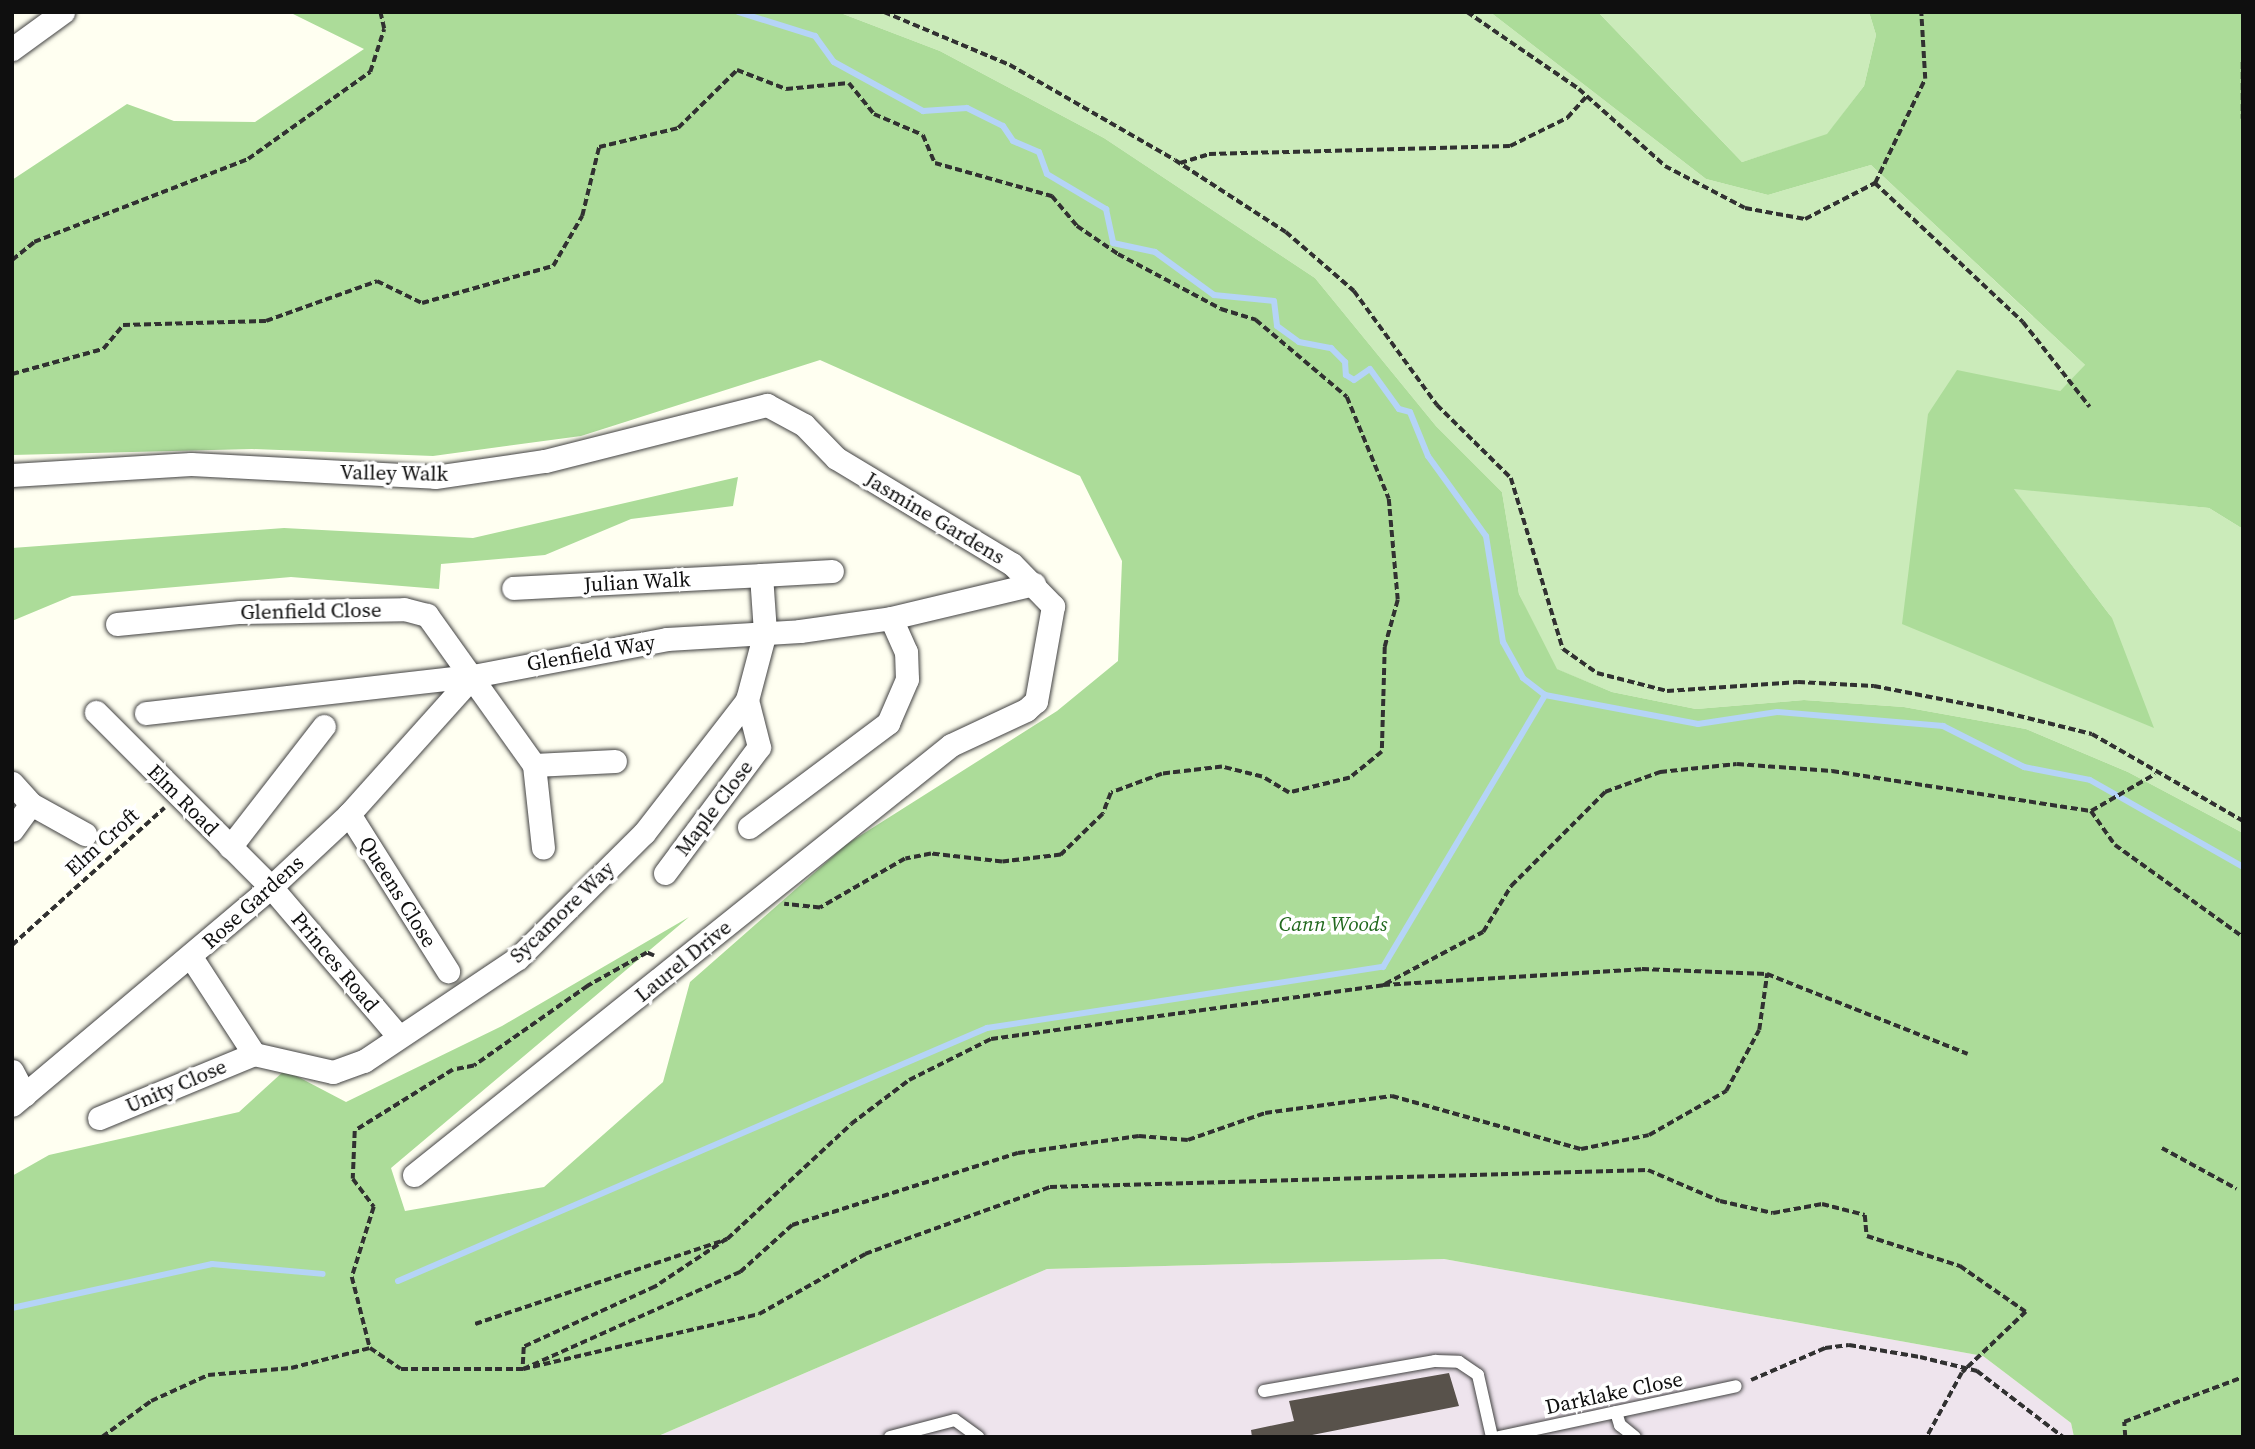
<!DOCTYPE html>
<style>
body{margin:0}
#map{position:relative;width:2255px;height:1449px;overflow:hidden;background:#fffff1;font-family:"Source Serif 4",serif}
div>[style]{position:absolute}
.industrial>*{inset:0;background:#eee4ed}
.green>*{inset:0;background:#cbebba}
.forest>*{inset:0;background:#acdc99}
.stream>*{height:6px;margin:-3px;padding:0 3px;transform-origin:3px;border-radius:3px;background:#b5d4f7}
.building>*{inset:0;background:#58524b}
.path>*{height:3.5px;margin-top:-1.75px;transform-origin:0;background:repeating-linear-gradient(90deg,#313131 0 7px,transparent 0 10.5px)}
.roads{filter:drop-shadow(0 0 2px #424242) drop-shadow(0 0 2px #424242)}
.lane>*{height:12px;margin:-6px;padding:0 6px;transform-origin:6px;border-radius:6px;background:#fff}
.street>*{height:23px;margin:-11.5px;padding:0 11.5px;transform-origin:11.5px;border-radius:11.5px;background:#fff}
span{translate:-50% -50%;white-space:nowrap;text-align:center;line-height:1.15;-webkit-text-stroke:7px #fff;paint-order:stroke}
.street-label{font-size:21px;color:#0f0f0f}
.park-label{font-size:21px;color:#21691e;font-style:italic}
.frame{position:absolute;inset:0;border:14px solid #0f0f0f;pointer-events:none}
</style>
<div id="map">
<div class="industrial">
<div style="clip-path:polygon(1444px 1259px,1983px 1356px,2071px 1423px,2074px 1437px,656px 1437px,1047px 1269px)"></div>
</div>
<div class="green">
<div style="clip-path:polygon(838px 12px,1490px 12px,1706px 179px,1768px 195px,1871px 165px,2086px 366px,2060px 391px,1928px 414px,2112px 618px,2013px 488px,2209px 508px,2243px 529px,2243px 833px,2128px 772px,2026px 729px,1904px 707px,1804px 700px,1696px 709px,1612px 692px,1556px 669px,1519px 594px,1502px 492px,1436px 426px,1315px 278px,1104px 138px,940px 51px)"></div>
<div style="clip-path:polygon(1598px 12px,1869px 12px,1876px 35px,1864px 86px,1827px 135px,1742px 162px)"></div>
</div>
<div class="forest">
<div style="clip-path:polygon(289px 12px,838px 12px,940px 51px,1104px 138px,1315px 278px,1436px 426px,1502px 492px,1519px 594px,1557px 669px,1612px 692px,1696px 709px,1804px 700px,1904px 707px,2026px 729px,2128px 772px,2243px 833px,2243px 1437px,2074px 1437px,2071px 1423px,1983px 1356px,1444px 1259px,1047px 1269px,656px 1437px,12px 1437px,12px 1176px,49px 1155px,239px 1112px,285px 1070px,346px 1102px,502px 1026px,689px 917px,391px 1168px,405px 1211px,544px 1187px,663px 1082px,690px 982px,847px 844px,1057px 711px,1118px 661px,1122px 561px,1080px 476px,820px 360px,581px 436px,433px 456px,252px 449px,12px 455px,12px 180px,127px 104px,174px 121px,255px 122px,364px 49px)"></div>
<div style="clip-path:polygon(1490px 12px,1598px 12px,1742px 162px,1827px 134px,1864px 86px,1876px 35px,1869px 12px,2243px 12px,2243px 529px,2209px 508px,2014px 489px,2112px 618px,2154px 728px,1902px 624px,1928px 414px,1957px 370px,2060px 391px,2085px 365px,1871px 165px,1768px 195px,1706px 179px)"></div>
<div style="clip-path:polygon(738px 477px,733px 506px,631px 519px,545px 555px,441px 564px,439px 589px,291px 577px,72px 596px,12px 621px,12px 548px,284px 528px,473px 538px)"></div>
</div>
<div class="stream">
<div style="left:738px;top:12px;width:81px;rotate:17.3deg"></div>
<div style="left:815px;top:36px;width:32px;rotate:54deg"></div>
<div style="left:834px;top:62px;width:102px;rotate:28.8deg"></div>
<div style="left:923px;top:111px;width:44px;rotate:-3.9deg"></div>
<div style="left:967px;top:108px;width:40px;rotate:26.6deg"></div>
<div style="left:1003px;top:126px;width:18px;rotate:56deg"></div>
<div style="left:1013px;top:141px;width:28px;rotate:23deg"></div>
<div style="left:1039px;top:152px;width:23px;rotate:70deg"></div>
<div style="left:1047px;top:174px;width:69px;rotate:30.7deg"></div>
<div style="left:1106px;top:209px;width:35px;rotate:78deg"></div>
<div style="left:1113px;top:243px;width:43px;rotate:12.1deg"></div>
<div style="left:1155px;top:252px;width:73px;rotate:36.1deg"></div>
<div style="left:1214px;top:295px;width:60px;rotate:5.7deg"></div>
<div style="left:1274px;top:301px;width:25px;rotate:83deg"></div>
<div style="left:1277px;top:326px;width:27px;rotate:36deg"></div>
<div style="left:1299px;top:342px;width:33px;rotate:11deg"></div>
<div style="left:1331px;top:348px;width:20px;rotate:45deg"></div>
<div style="left:1345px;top:362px;width:13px;rotate:86deg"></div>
<div style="left:1346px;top:375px;width:9px;rotate:32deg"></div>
<div style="left:1354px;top:380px;width:19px;rotate:-35deg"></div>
<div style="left:1370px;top:369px;width:49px;rotate:54.1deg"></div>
<div style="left:1399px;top:409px;width:11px;rotate:15deg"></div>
<div style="left:1410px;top:412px;width:48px;rotate:67.8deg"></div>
<div style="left:1428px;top:456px;width:99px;rotate:54.1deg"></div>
<div style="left:1486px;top:536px;width:107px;rotate:80.9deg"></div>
<div style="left:1503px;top:642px;width:41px;rotate:60.9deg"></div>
<div style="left:1523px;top:678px;width:28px;rotate:38deg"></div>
<div style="left:1545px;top:695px;width:156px;rotate:10.7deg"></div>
<div style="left:1698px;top:724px;width:80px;rotate:-8.6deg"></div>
<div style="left:1777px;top:712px;width:167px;rotate:4.8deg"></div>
<div style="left:1943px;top:726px;width:91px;rotate:26.8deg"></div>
<div style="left:2024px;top:767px;width:67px;rotate:11.1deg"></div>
<div style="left:2090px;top:780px;width:176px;rotate:29.6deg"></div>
<div style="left:398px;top:1281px;width:641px;rotate:-23.25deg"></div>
<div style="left:987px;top:1028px;width:401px;rotate:-8.8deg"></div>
<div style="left:1383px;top:967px;width:317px;rotate:-59.2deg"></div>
<div style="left:12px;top:1308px;width:205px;rotate:-12.4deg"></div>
<div style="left:212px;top:1264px;width:111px;rotate:5.1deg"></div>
</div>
<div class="building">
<div style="clip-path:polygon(1449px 1373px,1459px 1406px,1302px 1437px,1252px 1437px,1251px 1430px,1294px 1421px,1289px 1401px)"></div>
</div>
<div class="path">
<div style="left:884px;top:12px;width:137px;rotate:22.8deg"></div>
<div style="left:1010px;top:65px;width:190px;rotate:29.9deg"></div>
<div style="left:1175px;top:160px;width:132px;rotate:33deg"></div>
<div style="left:1286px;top:232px;width:90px;rotate:40.9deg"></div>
<div style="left:1354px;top:291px;width:141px;rotate:53.9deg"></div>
<div style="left:1437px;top:405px;width:104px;rotate:44.6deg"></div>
<div style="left:1511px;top:478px;width:179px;rotate:73.1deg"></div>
<div style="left:1563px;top:649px;width:42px;rotate:35.2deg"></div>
<div style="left:1597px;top:673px;width:72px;rotate:14.4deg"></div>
<div style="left:1667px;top:691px;width:131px;rotate:-3.9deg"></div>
<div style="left:1798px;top:682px;width:76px;rotate:3deg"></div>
<div style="left:1874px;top:686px;width:115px;rotate:11deg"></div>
<div style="left:1987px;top:708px;width:108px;rotate:13.9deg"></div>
<div style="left:2092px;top:734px;width:174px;rotate:29.9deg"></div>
<div style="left:1467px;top:12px;width:136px;rotate:34.5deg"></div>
<div style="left:1579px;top:89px;width:115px;rotate:41.8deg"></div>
<div style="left:1665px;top:166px;width:90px;rotate:27.7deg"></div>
<div style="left:1745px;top:208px;width:61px;rotate:10.4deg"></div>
<div style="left:1805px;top:219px;width:79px;rotate:-27.2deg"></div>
<div style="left:1875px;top:183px;width:203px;rotate:43.2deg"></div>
<div style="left:2023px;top:322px;width:108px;rotate:51.8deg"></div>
<div style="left:2243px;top:62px;width:57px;rotate:90deg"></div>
<div style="left:1180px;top:163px;width:30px;rotate:-17deg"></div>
<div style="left:1209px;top:154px;width:301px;rotate:-1.5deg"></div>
<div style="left:1510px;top:146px;width:64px;rotate:-26.2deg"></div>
<div style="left:1567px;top:118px;width:30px;rotate:-48deg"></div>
<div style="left:1875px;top:183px;width:115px;rotate:-64.3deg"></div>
<div style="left:1925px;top:79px;width:67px;rotate:-93.4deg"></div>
<div style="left:12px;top:260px;width:28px;rotate:-39deg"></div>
<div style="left:34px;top:242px;width:230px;rotate:-21.2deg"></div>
<div style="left:248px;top:159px;width:150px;rotate:-35.5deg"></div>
<div style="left:370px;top:72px;width:45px;rotate:-72deg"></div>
<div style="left:384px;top:29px;width:17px;rotate:-103deg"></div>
<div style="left:12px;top:374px;width:94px;rotate:-15.4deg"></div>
<div style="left:103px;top:349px;width:31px;rotate:-50deg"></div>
<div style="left:123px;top:325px;width:143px;rotate:-1.6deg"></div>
<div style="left:266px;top:321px;width:118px;rotate:-19.8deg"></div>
<div style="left:377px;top:281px;width:50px;rotate:26.1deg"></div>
<div style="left:422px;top:303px;width:136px;rotate:-15.8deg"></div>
<div style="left:553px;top:266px;width:58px;rotate:-59.9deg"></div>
<div style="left:582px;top:216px;width:71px;rotate:-76.2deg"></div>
<div style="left:599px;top:147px;width:81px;rotate:-13.5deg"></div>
<div style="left:678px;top:128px;width:83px;rotate:-44.5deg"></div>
<div style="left:737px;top:70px;width:53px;rotate:21.2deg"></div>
<div style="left:786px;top:89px;width:63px;rotate:-5.4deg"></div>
<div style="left:849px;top:83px;width:40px;rotate:51deg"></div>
<div style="left:874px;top:114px;width:53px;rotate:23.2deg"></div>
<div style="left:923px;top:135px;width:30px;rotate:67deg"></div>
<div style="left:935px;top:163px;width:122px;rotate:15.8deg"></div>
<div style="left:1052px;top:196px;width:39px;rotate:50deg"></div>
<div style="left:1077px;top:226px;width:50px;rotate:34.3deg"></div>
<div style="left:1118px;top:254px;width:117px;rotate:28.1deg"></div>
<div style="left:1221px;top:309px;width:37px;rotate:17deg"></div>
<div style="left:1256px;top:320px;width:119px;rotate:40.2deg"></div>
<div style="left:1347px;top:397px;width:110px;rotate:67.6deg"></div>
<div style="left:1389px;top:499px;width:101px;rotate:84.9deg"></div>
<div style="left:1398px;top:600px;width:49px;rotate:105.5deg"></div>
<div style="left:1385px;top:647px;width:105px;rotate:91.6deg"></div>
<div style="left:1382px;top:752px;width:41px;rotate:140.9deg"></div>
<div style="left:1350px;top:778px;width:63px;rotate:166.2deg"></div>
<div style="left:1289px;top:793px;width:31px;rotate:-149deg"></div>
<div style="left:1262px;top:777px;width:41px;rotate:-166deg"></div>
<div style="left:1222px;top:767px;width:60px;rotate:173.3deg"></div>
<div style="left:1162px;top:774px;width:54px;rotate:159.6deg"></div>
<div style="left:1111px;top:793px;width:22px;rotate:111deg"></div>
<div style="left:1103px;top:814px;width:59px;rotate:135.7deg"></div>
<div style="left:1061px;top:855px;width:59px;rotate:173.2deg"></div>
<div style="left:1002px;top:862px;width:71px;rotate:-173.6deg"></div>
<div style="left:931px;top:854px;width:26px;rotate:169deg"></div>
<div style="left:905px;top:859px;width:98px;rotate:150deg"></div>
<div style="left:820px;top:908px;width:36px;rotate:-174deg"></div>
<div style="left:2091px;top:811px;width:42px;rotate:54.8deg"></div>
<div style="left:2115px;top:845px;width:158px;rotate:35.7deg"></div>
<div style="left:12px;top:945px;width:205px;rotate:-42deg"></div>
<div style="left:654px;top:956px;width:8px;rotate:-157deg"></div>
<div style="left:647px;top:953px;width:68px;rotate:150.8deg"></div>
<div style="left:588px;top:986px;width:139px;rotate:144.9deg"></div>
<div style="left:474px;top:1066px;width:21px;rotate:169deg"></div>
<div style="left:453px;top:1070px;width:115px;rotate:148.1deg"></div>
<div style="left:355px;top:1131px;width:48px;rotate:92.4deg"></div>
<div style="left:353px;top:1179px;width:35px;rotate:53deg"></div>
<div style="left:374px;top:1207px;width:73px;rotate:107.4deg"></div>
<div style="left:352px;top:1277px;width:73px;rotate:75.8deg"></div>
<div style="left:370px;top:1348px;width:37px;rotate:34deg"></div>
<div style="left:401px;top:1369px;width:122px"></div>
<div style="left:523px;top:1369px;width:242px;rotate:-13.1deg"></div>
<div style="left:759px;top:1314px;width:122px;rotate:-29.5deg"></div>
<div style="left:865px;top:1254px;width:197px;rotate:-19.9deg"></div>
<div style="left:1050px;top:1187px;width:598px;rotate:-1.63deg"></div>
<div style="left:1648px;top:1170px;width:78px;rotate:23.3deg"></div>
<div style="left:1720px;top:1201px;width:54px;rotate:12.8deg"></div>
<div style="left:1773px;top:1213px;width:50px;rotate:-10.4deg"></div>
<div style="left:1822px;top:1204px;width:44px;rotate:14.3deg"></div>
<div style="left:1865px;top:1215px;width:21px;rotate:85deg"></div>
<div style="left:1867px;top:1236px;width:98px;rotate:17.9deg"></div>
<div style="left:1960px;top:1266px;width:80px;rotate:34.9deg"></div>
<div style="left:2026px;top:1312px;width:88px;rotate:136.4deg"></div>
<div style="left:1962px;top:1373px;width:73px;rotate:118.7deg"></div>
<div style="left:1385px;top:984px;width:111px;rotate:-28deg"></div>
<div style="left:1483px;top:932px;width:54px;rotate:-58.7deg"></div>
<div style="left:1511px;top:886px;width:133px;rotate:-45deg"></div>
<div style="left:1605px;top:792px;width:59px;rotate:-20deg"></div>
<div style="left:1660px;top:772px;width:77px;rotate:-5.9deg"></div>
<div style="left:1737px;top:764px;width:95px;rotate:4.2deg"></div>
<div style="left:1832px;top:771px;width:262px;rotate:8.8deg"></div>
<div style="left:2091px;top:811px;width:74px;rotate:-30deg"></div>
<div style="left:2162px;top:1148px;width:85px;rotate:28.7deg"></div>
<div style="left:727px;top:1239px;width:169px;rotate:-42.8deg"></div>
<div style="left:851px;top:1124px;width:73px;rotate:-37.2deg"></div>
<div style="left:909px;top:1080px;width:92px;rotate:-26.6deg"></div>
<div style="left:991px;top:1039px;width:396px;rotate:-7.8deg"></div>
<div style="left:1383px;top:985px;width:259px;rotate:-3.5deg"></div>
<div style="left:1642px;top:969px;width:125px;rotate:2.3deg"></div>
<div style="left:1767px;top:974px;width:216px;rotate:21.7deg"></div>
<div style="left:475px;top:1324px;width:266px;rotate:-18.6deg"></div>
<div style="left:727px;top:1239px;width:87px;rotate:146.3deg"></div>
<div style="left:655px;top:1287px;width:144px;rotate:155.4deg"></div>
<div style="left:524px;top:1347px;width:22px;rotate:93deg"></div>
<div style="left:523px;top:1369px;width:238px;rotate:-24.1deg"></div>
<div style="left:740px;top:1272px;width:70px;rotate:-42.1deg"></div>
<div style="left:792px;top:1225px;width:237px;rotate:-17.7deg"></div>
<div style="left:1018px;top:1153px;width:122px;rotate:-8deg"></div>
<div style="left:1139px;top:1136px;width:49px;rotate:4.7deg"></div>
<div style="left:1188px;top:1140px;width:82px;rotate:-19.3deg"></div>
<div style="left:1265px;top:1113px;width:128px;rotate:-7.6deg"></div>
<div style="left:1392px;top:1096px;width:196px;rotate:15.7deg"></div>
<div style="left:1581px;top:1149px;width:69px;rotate:-11.6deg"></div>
<div style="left:1649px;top:1135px;width:89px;rotate:-29.7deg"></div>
<div style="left:1726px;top:1091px;width:69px;rotate:-61.6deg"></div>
<div style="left:1759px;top:1030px;width:57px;rotate:-81.9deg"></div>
<div style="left:1751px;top:1380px;width:81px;rotate:-23.4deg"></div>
<div style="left:1825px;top:1348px;width:24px;rotate:-7deg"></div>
<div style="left:1849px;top:1345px;width:72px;rotate:9.6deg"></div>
<div style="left:1920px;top:1357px;width:59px;rotate:13.8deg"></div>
<div style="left:1977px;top:1371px;width:108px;rotate:37.5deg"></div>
<div style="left:102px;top:1437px;width:61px;rotate:-36.3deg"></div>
<div style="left:151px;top:1401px;width:63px;rotate:-24.5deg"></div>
<div style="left:208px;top:1375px;width:83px;rotate:-4.8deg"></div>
<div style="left:291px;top:1368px;width:81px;rotate:-14.2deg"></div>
<div style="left:2125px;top:1437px;width:15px;rotate:-94deg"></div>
<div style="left:2124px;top:1422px;width:127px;rotate:-20.7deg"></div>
</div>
<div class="roads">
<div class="lane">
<div style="left:1264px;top:1391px;width:174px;rotate:-10deg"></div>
<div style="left:1435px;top:1361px;width:24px;rotate:2deg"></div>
<div style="left:1459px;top:1362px;width:23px;rotate:34deg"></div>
<div style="left:1478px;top:1375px;width:64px;rotate:77.3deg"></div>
<div style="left:1616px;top:1412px;width:14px;rotate:73deg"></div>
<div style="left:1620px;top:1425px;width:19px;rotate:39deg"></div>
<div style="left:890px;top:1437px;width:67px;rotate:-14.7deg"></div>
<div style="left:955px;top:1420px;width:29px;rotate:36deg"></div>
<div style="left:1499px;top:1437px;width:242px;rotate:-12.1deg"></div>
</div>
<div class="street">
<div style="left:12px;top:49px;width:63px;rotate:-36deg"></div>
<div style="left:12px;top:475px;width:179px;rotate:-3.5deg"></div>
<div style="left:191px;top:464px;width:244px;rotate:3deg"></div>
<div style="left:435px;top:477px;width:111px;rotate:-8.3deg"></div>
<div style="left:545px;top:461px;width:229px;rotate:-14.2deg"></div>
<div style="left:767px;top:405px;width:42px;rotate:28.4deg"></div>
<div style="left:804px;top:425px;width:46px;rotate:45.9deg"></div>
<div style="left:836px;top:458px;width:205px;rotate:31.1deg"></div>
<div style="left:1012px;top:564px;width:59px;rotate:45.7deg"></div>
<div style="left:1053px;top:606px;width:97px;rotate:100.1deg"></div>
<div style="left:1036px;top:701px;width:13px;rotate:138deg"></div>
<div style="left:1026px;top:710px;width:83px;rotate:155deg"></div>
<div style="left:951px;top:745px;width:688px;rotate:141.31deg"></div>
<div style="left:761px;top:575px;width:71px;rotate:-3.2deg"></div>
<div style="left:117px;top:624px;width:124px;rotate:-5.6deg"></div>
<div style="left:240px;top:612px;width:164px;rotate:-1deg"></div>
<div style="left:404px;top:609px;width:24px;rotate:15deg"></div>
<div style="left:427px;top:615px;width:184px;rotate:54.5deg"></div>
<div style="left:534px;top:765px;width:81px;rotate:-2.8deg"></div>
<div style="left:96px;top:712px;width:247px;rotate:45deg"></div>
<div style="left:271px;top:887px;width:197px;rotate:49.5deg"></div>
<div style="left:146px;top:713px;width:329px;rotate:-6.5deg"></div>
<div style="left:473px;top:676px;width:197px;rotate:-10.8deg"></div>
<div style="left:667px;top:639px;width:133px;rotate:-3.4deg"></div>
<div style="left:800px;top:631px;width:92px;rotate:-8.1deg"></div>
<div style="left:891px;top:618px;width:147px;rotate:-13.4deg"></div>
<div style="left:534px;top:765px;width:83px;rotate:83.8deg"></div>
<div style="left:12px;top:783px;width:28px;rotate:48deg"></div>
<div style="left:31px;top:804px;width:62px;rotate:29.1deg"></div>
<div style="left:349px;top:814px;width:186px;rotate:57.8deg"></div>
<div style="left:749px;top:827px;width:174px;rotate:-36.8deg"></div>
<div style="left:888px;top:723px;width:48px;rotate:-66.6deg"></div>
<div style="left:907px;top:679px;width:27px;rotate:-92deg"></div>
<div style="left:906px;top:652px;width:37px;rotate:-114deg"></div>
<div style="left:12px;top:830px;width:32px;rotate:-54deg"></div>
<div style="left:230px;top:847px;width:153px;rotate:-52.2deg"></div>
<div style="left:665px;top:873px;width:157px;rotate:-53.3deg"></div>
<div style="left:759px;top:747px;width:49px;rotate:-104.3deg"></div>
<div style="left:191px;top:957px;width:116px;rotate:57deg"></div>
<div style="left:254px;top:1054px;width:81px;rotate:12.8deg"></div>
<div style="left:333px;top:1072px;width:33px;rotate:-20deg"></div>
<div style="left:364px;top:1061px;width:185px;rotate:-33.8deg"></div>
<div style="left:518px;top:958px;width:177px;rotate:-44.8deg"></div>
<div style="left:644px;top:833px;width:168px;rotate:-52.2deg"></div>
<div style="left:747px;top:700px;width:70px;rotate:-75.2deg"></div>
<div style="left:765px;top:632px;width:57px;rotate:-94deg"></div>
<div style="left:761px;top:575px;width:248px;rotate:177deg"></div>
<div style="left:12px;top:1071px;width:27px;rotate:62deg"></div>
<div style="left:12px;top:1105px;width:339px;rotate:-40.1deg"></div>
<div style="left:271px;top:887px;width:107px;rotate:-43.1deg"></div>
<div style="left:349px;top:814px;width:186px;rotate:-48.1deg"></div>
<div style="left:99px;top:1118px;width:168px;rotate:-22.4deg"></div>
</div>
</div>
<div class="street-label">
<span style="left:394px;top:473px;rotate:1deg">Valley Walk</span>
<span style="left:935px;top:518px;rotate:31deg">Jasmine Gardens</span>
<span style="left:637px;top:582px;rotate:-3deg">Julian Walk</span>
<span style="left:311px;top:611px;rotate:-1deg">Glenfield Close</span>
<span style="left:591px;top:653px;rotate:-10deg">Glenfield Way</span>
<span style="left:183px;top:800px;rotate:45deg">Elm Road</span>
<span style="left:714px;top:808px;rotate:-53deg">Maple Close</span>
<span style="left:102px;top:842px;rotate:-42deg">Elm Croft</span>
<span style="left:398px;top:892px;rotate:58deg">Queens Close</span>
<span style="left:253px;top:902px;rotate:-42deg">Rose Gardens</span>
<span style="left:562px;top:912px;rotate:-44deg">Sycamore Way</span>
<span style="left:683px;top:961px;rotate:-39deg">Laurel Drive</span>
<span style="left:335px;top:962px;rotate:50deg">Princes Road</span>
<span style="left:176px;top:1086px;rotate:-23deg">Unity Close</span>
<span style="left:1614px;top:1393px;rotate:-12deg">Darklake Close</span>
</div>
<div class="park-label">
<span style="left:1333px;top:924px">Cann Woods</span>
</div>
<div class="frame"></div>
</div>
